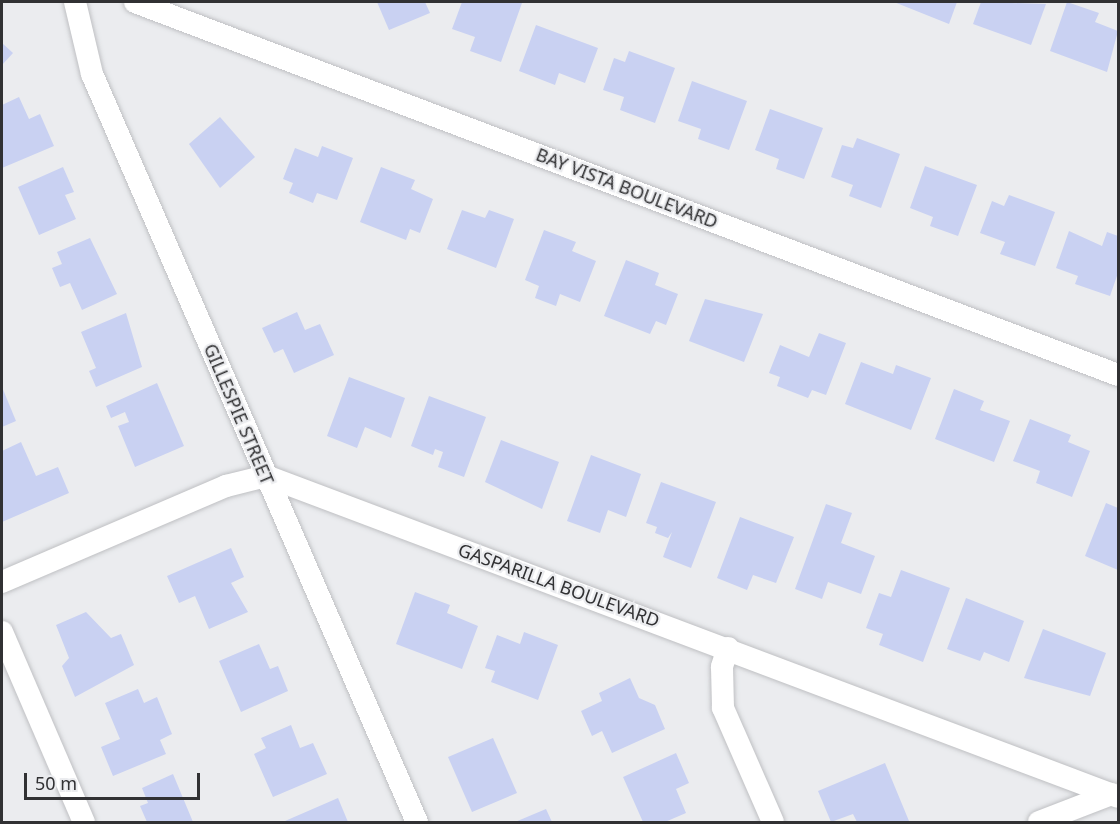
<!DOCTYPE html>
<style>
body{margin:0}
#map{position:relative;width:1120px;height:824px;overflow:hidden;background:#ebecef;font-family:"Noto Sans",sans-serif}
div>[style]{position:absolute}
.building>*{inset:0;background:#c9d1f2}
.roads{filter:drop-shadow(0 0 2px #bfc0c3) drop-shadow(0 0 2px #bfc0c3)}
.street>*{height:22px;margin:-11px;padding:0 11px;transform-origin:11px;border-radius:11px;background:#fff}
span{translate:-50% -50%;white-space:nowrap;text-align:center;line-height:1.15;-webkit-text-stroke:4.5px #ebecef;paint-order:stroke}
.street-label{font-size:18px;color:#313133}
.frame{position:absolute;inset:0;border:3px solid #313133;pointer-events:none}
.scale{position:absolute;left:24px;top:773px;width:176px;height:27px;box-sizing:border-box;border:3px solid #313133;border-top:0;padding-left:8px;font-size:18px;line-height:21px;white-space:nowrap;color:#313133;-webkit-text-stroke:4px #ebecef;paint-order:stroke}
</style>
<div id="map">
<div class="building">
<div style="clip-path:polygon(377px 2px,425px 2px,430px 13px,389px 30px)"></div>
<div style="clip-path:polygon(462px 2px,522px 3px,501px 62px,470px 51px,475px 37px,452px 29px)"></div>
<div style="clip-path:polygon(894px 2px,957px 2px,949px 24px)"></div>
<div style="clip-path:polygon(981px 2px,1046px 4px,1031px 45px,973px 24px)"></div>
<div style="clip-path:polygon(1067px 2px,1099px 13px,1095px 22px,1118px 31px,1107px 72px,1050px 51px)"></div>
<div style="clip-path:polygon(536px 25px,598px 48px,585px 83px,559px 73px,555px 85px,519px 71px)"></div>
<div style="clip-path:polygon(2px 43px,13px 53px,2px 65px)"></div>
<div style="clip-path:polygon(629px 51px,675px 68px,655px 123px,620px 110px,624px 97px,603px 90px,614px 58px,625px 62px)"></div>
<div style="clip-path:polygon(692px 81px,747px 101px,729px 150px,698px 139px,701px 129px,678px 121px)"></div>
<div style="clip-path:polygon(19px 97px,29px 119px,40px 114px,54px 146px,2px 168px,2px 105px)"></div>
<div style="clip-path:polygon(770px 109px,823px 128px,804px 179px,776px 169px,779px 159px,755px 150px)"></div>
<div style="clip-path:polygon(220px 117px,255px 157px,220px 188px,189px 144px)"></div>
<div style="clip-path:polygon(857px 138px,900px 154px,881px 208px,849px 196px,853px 185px,831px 177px,842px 145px,853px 148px)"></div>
<div style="clip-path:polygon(322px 146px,353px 158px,337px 200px,317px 193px,313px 203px,289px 193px,293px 183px,283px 179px,295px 148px,318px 157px)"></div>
<div style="clip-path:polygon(925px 166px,977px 185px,958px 236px,930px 226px,933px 217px,910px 208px)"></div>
<div style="clip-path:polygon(63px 167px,74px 192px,65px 195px,76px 219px,39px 235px,18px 187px)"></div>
<div style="clip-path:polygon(381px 167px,415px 180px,411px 189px,433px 199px,420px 233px,410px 229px,406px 240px,360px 222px)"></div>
<div style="clip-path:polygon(1009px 195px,1055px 212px,1035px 266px,1000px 254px,1005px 242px,980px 233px,992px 201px,1004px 206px)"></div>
<div style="clip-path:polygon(462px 210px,485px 218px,489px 210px,514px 219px,496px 268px,447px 249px)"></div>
<div style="clip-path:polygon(544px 230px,576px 242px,572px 251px,596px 261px,580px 302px,560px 294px,556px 306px,535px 298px,539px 286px,525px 280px)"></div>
<div style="clip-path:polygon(1069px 231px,1102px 246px,1107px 232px,1118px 236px,1118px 273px,1110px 296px,1075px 284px,1078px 276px,1056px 268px)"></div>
<div style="clip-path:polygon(90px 238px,117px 294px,82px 310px,70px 283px,60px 287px,52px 268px,62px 264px,57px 252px)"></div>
<div style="clip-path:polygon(626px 260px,659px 273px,655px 285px,678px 294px,666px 325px,656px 321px,650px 334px,604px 316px)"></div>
<div style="clip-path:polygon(705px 299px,763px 314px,744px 362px,689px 341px)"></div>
<div style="clip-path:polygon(297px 312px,305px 330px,320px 324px,334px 355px,294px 373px,283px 349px,274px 353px,262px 328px)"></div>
<div style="clip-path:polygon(126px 313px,142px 367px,96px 387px,89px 371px,96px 368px,81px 332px)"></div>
<div style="clip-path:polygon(819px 333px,846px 343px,826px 395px,812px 390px,808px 398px,777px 386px,780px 377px,769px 373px,780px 345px,809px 357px)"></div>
<div style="clip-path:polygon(861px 362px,893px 374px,896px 365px,931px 378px,911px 430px,845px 404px)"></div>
<div style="clip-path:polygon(349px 377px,405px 398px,391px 438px,365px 427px,357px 448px,327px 436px)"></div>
<div style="clip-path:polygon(157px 383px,184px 446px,135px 467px,118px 426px,129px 422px,125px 412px,111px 418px,106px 406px)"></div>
<div style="clip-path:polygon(2px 387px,16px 421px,2px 427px)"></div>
<div style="clip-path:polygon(954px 389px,984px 401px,980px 410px,1010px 421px,994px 462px,935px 439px)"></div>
<div style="clip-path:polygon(429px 396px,486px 417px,464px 477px,438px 467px,443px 452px,435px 449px,433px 455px,411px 446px)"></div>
<div style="clip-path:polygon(1030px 419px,1071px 435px,1068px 442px,1090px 451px,1072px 497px,1036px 483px,1040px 471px,1013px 461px)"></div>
<div style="clip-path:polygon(501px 440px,559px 462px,542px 509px,485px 482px)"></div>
<div style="clip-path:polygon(21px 442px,36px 476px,58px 467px,69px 493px,2px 522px,2px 451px)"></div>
<div style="clip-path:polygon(591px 455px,641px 474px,626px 517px,608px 510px,600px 533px,567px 521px)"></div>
<div style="clip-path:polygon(661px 482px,716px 502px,691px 568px,663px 557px,672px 532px,668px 538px,655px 533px,657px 527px,646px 523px)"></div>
<div style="clip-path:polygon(1106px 503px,1118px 508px,1118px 570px,1085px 556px)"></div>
<div style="clip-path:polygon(826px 504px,852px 513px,841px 543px,875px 556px,861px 594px,828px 582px,822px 599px,795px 589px)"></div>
<div style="clip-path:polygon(740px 517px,794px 537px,776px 583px,753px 575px,747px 590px,717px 578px)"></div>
<div style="clip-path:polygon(231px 548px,244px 577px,231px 583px,248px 612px,209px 629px,195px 596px,179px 603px,167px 576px)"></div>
<div style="clip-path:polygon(901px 570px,950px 588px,923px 662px,879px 645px,883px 634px,866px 628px,879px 593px,891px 597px)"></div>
<div style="clip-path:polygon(415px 592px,450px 605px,447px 613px,478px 626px,462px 669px,396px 644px)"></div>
<div style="clip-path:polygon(966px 598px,1024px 621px,1009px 662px,984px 652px,980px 661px,947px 649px)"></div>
<div style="clip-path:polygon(86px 612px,111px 638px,121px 634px,134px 665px,75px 697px,62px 666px,69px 658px,56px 625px)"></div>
<div style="clip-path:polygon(1043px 629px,1106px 653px,1090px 696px,1024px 678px)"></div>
<div style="clip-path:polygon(524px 632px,558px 645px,538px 700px,491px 682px,495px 671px,485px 668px,497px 635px,520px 644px)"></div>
<div style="clip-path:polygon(259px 644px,270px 669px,278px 666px,288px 691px,241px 712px,219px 661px)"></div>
<div style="clip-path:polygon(630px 678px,639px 698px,655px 705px,665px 729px,612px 753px,602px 731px,592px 736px,581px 711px,602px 701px,599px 693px)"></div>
<div style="clip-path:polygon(138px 689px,144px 703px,157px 697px,172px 734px,160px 740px,166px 754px,113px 776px,101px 747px,120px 739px,105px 703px)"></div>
<div style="clip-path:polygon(291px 725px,300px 748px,313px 743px,327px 774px,273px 797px,254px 754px,266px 748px,261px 738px)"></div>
<div style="clip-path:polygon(493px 738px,517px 793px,472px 812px,448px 757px)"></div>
<div style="clip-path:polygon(676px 753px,689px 783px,676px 789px,686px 813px,665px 822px,643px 822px,623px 777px)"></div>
<div style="clip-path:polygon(885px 763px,909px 821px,857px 822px,853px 814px,831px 822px,818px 791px)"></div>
<div style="clip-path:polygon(173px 774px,193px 822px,147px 822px,140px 806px,148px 803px,142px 788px)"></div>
<div style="clip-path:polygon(338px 798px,348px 822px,286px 822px,285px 821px)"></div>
<div style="clip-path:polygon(546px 809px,552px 822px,515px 822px)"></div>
</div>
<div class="roads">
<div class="street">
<div style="left:75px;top:2px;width:74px;rotate:76.7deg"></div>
<div style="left:92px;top:74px;width:816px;rotate:66.52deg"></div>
<div style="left:135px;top:2px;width:1051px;rotate:20.78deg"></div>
<div style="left:2px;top:582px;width:244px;rotate:-23.2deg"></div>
<div style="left:226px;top:486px;width:41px;rotate:-14deg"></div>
<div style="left:266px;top:476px;width:910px;rotate:20.64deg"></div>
<div style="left:2px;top:632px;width:207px;rotate:66.7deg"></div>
<div style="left:728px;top:648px;width:20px;rotate:108deg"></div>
<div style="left:722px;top:667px;width:41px;rotate:88.6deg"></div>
<div style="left:723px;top:708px;width:124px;rotate:66.3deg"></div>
<div style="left:1039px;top:822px;width:78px;rotate:-21deg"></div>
</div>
</div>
<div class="street-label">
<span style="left:627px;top:188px;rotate:21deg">BAY VISTA BOULEVARD</span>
<span style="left:239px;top:414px;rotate:67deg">GILLESPIE STREET</span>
<span style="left:559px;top:585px;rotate:20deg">GASPARILLA BOULEVARD</span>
</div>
<div class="frame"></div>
<div class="scale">50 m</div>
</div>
